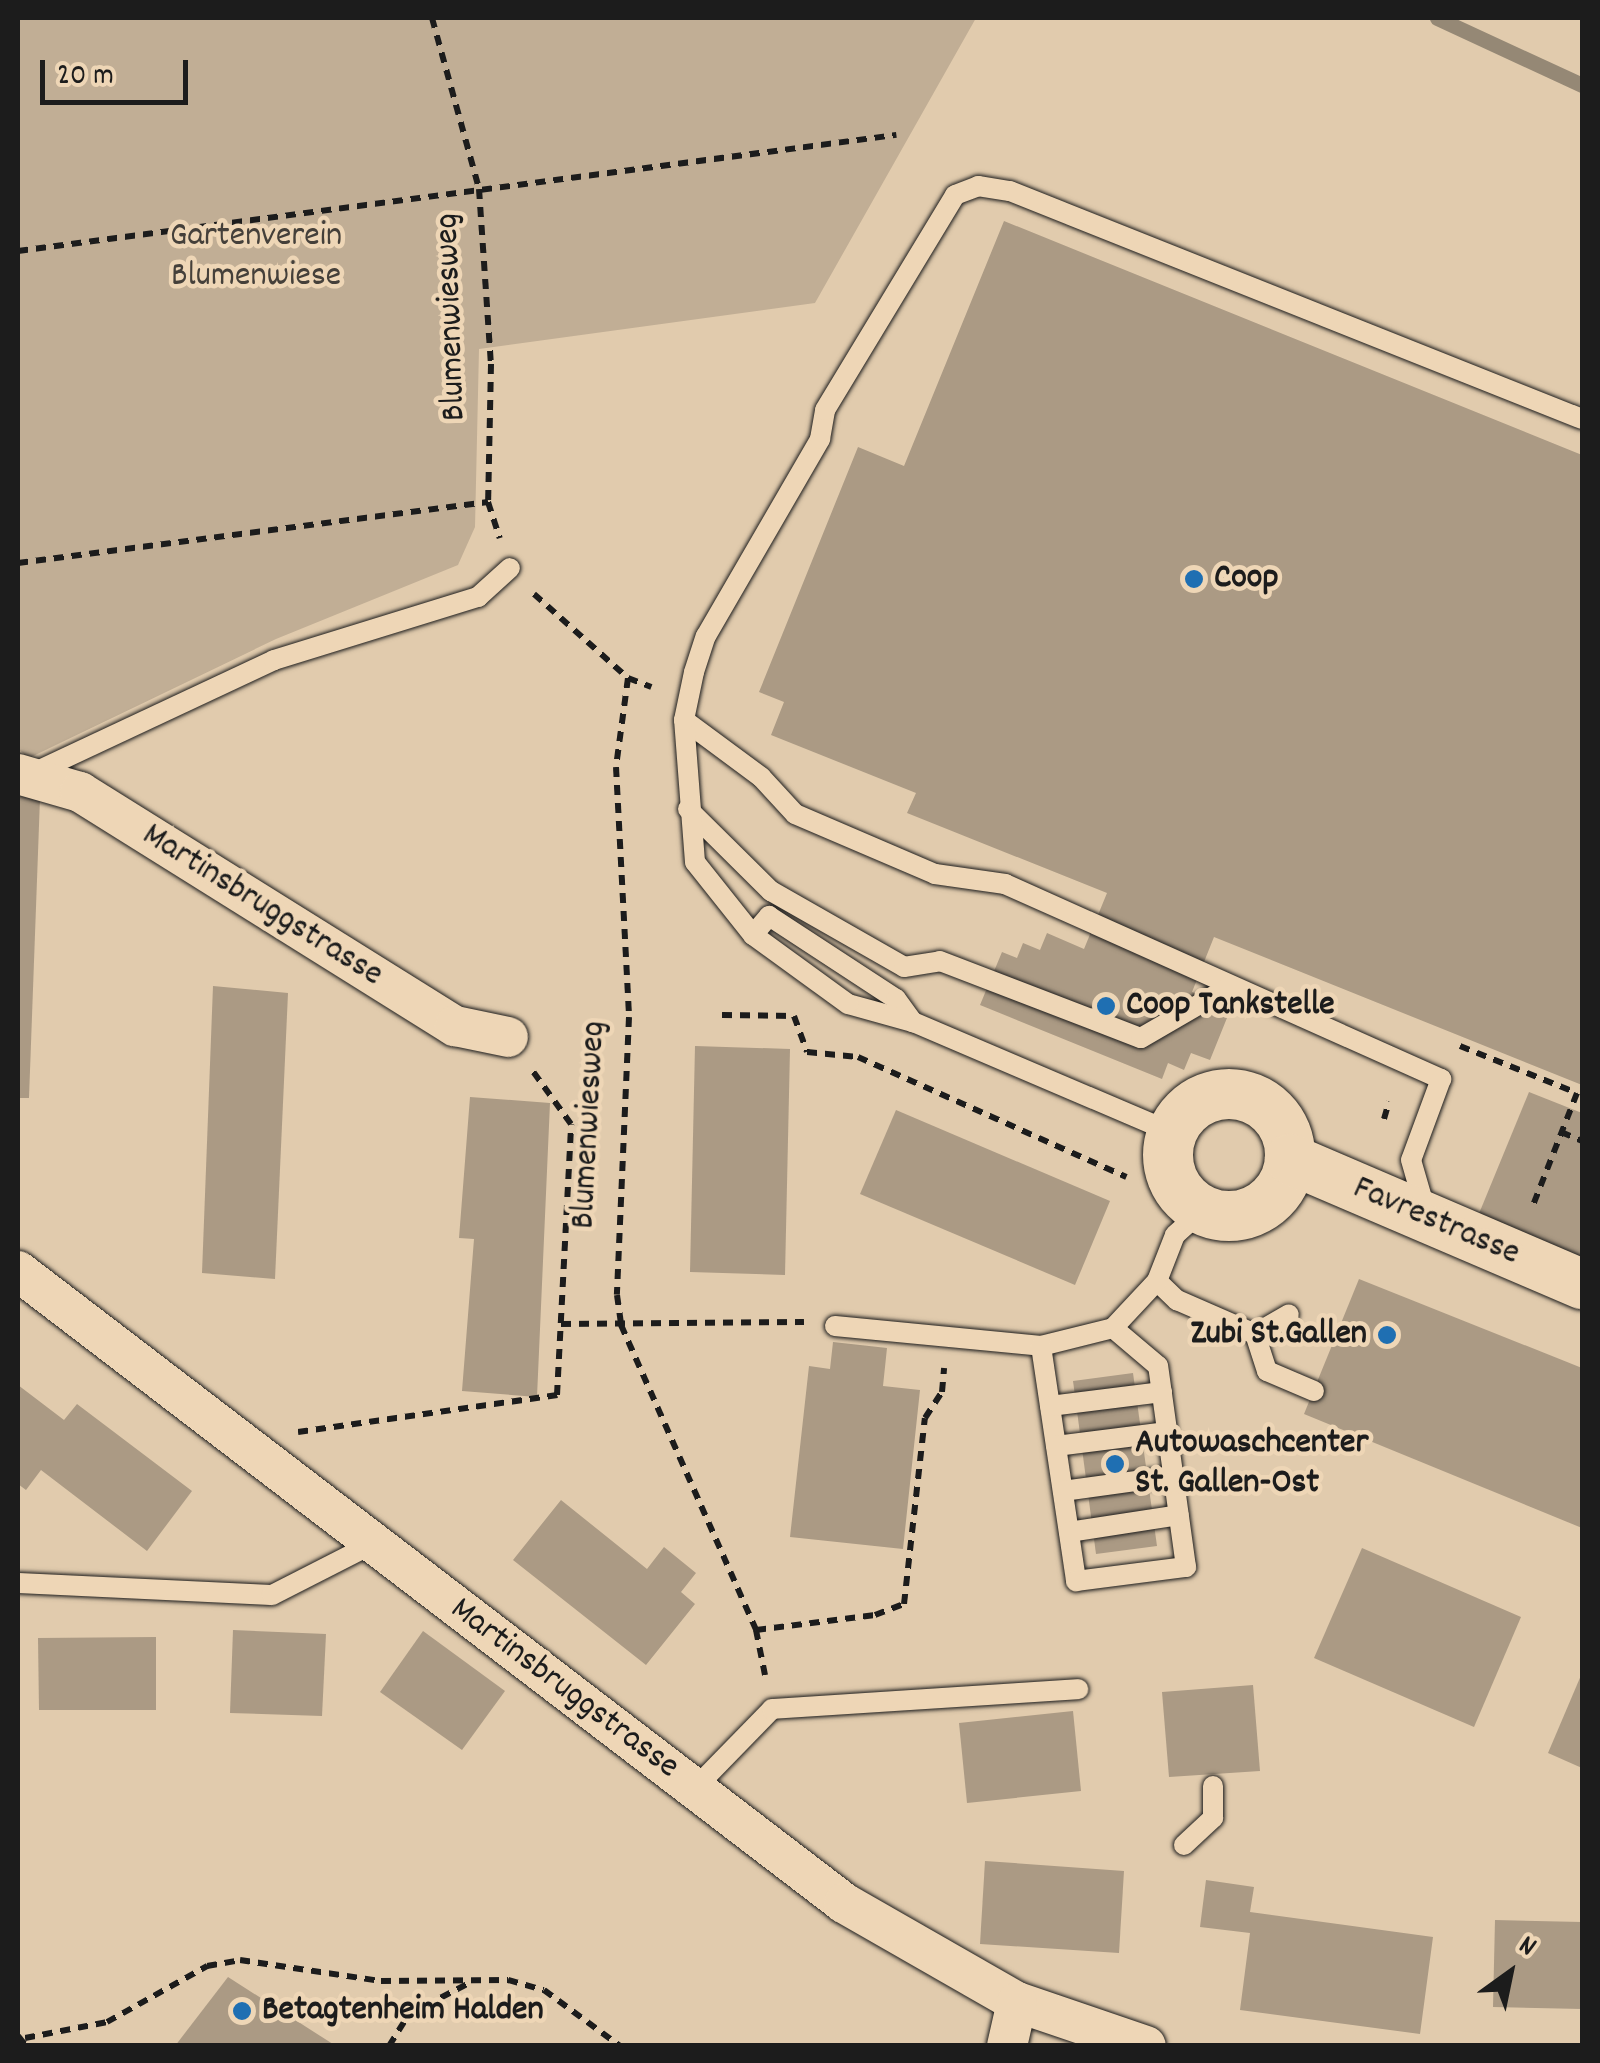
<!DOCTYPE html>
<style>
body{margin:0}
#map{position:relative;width:1600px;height:2063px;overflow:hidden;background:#e1cbad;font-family:Dekko,sans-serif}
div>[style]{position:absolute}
.green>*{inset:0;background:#c1ae95}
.stream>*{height:15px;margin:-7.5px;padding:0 7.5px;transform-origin:7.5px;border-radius:7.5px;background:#958875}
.building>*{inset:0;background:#ab9a84}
.path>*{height:6px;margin-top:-3px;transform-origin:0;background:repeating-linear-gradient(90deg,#1c1c1c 0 10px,transparent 0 18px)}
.roads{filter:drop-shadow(0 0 2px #1c1c1c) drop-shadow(0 0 2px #1c1c1c)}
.service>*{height:20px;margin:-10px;padding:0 10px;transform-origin:10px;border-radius:10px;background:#eed6b6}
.minor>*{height:40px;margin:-20px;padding:0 20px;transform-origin:20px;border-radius:20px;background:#eed6b6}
.tertiary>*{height:50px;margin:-25px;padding:0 25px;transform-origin:25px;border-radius:25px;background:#eed6b6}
.tertiary>.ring{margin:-25px;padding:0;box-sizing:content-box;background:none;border:50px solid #eed6b6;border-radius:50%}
.dots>*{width:28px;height:28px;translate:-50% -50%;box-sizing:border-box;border:5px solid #eed6b6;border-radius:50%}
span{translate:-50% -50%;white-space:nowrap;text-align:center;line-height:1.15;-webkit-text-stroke:9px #eed6b6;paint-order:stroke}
.park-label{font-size:35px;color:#45403a}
.street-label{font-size:35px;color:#1c1c1c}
.poi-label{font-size:35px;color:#1c1c1c;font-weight:700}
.left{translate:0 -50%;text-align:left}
.right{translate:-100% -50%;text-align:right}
.frame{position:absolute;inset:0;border:20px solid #1c1c1c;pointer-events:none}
.north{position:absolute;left:1460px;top:1923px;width:100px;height:100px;-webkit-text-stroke:8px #eed6b6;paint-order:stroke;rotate:33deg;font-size:28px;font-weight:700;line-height:40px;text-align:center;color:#1c1c1c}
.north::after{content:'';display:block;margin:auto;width:35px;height:45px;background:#1c1c1c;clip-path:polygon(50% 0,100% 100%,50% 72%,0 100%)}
.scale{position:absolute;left:40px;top:60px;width:148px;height:45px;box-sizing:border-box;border:5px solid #1c1c1c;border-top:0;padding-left:12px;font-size:30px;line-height:35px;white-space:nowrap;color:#1c1c1c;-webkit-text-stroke:8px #eed6b6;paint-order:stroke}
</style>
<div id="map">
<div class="green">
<div style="clip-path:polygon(18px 18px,976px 18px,815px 303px,479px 349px,475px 527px,458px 565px,276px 639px,29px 758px,18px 749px)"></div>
</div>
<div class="stream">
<div style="left:1437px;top:18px;width:160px;rotate:24.8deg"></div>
</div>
<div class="building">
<div style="clip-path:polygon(1004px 221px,1582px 455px,1582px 1085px,1214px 937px,1192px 992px,1231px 1008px,1210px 1060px,1191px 1053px,1184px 1070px,1168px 1063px,1162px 1079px,980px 1005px,1002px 952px,1017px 958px,1023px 943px,1040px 950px,1047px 933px,1084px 949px,1107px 893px,907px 813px,916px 793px,771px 735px,784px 702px,759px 692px,858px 447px,904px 466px)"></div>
<div style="clip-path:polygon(18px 796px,40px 798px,29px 1098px,18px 1098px)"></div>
<div style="clip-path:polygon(213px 986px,288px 993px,275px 1279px,202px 1273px)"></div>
<div style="clip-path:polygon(695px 1046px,790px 1049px,785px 1275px,690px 1272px)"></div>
<div style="clip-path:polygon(1529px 1092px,1582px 1113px,1582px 1259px,1478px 1216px)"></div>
<div style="clip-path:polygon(470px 1097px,550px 1103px,537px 1397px,462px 1391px,474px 1239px,459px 1238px)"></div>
<div style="clip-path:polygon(896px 1110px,1110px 1201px,1075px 1285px,860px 1194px)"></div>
<div style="clip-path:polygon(1359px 1279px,1582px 1368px,1582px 1528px,1304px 1414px)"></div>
<div style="clip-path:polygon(833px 1342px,887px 1348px,883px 1386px,920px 1390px,903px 1549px,790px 1537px,809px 1366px,830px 1369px)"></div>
<div style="clip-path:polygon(1133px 1373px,1157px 1546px,1096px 1554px,1073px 1381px)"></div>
<div style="clip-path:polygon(18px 1385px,64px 1420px,77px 1404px,192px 1491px,147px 1551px,41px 1470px,26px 1490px,18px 1484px)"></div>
<div style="clip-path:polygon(561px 1500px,647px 1569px,664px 1547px,696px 1573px,681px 1592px,695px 1604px,646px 1665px,513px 1560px)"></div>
<div style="clip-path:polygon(1362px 1548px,1521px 1617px,1474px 1727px,1314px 1658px)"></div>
<div style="clip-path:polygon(233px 1630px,326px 1634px,322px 1716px,230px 1713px)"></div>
<div style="clip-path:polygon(423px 1631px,505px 1691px,462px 1750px,380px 1692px)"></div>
<div style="clip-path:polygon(156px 1637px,156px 1710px,39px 1710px,38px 1638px)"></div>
<div style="clip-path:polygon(1582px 1673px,1582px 1768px,1548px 1753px)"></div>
<div style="clip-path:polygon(1253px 1685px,1260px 1771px,1169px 1777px,1162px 1692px)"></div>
<div style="clip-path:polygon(1073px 1711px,1081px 1791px,967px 1803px,959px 1723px)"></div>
<div style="clip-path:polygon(985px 1861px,1124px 1871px,1119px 1953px,980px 1944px)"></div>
<div style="clip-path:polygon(1206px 1880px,1254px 1887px,1250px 1912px,1433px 1937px,1420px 2034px,1240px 2010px,1250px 1933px,1200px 1927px)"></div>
<div style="clip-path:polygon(1495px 1920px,1582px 1922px,1582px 2009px,1493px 2007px)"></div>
<div style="clip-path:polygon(228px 1977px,336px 2046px,175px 2046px)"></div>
</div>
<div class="path">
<div style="left:432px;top:18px;width:177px;rotate:74.6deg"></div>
<div style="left:479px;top:189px;width:175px;rotate:86.1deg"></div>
<div style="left:491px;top:364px;width:138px;rotate:91.2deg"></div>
<div style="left:488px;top:502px;width:38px;rotate:72deg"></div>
<div style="left:18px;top:251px;width:886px;rotate:-7.53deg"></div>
<div style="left:18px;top:563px;width:474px;rotate:-7.4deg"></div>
<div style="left:534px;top:594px;width:126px;rotate:41.8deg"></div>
<div style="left:628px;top:678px;width:25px;rotate:21deg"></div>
<div style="left:628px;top:678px;width:90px;rotate:97.7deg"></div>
<div style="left:616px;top:767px;width:250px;rotate:87deg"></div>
<div style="left:629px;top:1017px;width:278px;rotate:92.5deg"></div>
<div style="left:617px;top:1295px;width:30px;rotate:82deg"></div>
<div style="left:621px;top:1325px;width:334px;rotate:66.1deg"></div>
<div style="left:756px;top:1630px;width:46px;rotate:78.7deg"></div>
<div style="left:722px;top:1015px;width:72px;rotate:0.8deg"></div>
<div style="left:794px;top:1016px;width:38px;rotate:70deg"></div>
<div style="left:807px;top:1052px;width:51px;rotate:5.6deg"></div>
<div style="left:858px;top:1057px;width:294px;rotate:24.1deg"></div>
<div style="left:1460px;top:1046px;width:126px;rotate:21.9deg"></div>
<div style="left:1577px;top:1093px;width:123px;rotate:111.4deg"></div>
<div style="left:1384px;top:1119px;width:18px;rotate:-74deg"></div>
<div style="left:1561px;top:1132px;width:23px;rotate:23deg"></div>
<div style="left:561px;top:1324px;width:243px;rotate:-0.5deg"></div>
<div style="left:1318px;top:1326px;width:20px;rotate:20deg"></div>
<div style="left:298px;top:1432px;width:262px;rotate:-8.1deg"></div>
<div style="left:557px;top:1395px;width:271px;rotate:-87deg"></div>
<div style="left:571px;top:1124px;width:67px;rotate:-125.8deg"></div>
<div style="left:756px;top:1630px;width:120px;rotate:-7.2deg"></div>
<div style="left:875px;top:1615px;width:31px;rotate:-21deg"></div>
<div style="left:904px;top:1604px;width:187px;rotate:-83.6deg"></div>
<div style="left:925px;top:1418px;width:31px;rotate:-57deg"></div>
<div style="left:942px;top:1392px;width:24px;rotate:-85deg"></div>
<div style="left:18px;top:2036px;width:13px;rotate:51deg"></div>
<div style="left:25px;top:2038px;width:84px;rotate:-11deg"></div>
<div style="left:107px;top:2022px;width:115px;rotate:-29.2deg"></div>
<div style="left:207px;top:1966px;width:34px;rotate:-10deg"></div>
<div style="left:240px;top:1960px;width:143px;rotate:8.5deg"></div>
<div style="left:381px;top:1981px;width:127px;rotate:-0.5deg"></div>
<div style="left:508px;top:1980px;width:37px;rotate:16deg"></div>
<div style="left:544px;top:1990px;width:94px;rotate:36.4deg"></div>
<div style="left:389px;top:2046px;width:38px;rotate:-58deg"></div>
<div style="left:409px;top:2014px;width:68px;rotate:-27.3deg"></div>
</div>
<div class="roads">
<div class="service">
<div style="left:684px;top:720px;width:96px;rotate:36.5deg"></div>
<div style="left:761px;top:777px;width:50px;rotate:47.4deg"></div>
<div style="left:795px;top:814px;width:152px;rotate:23.2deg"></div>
<div style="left:935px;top:874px;width:71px;rotate:8.1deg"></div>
<div style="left:1005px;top:884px;width:478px;rotate:24.1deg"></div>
<div style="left:1441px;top:1079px;width:86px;rotate:110.3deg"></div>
<div style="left:1411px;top:1160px;width:54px;rotate:73.9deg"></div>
<div style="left:31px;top:774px;width:268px;rotate:-25.1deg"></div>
<div style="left:274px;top:660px;width:214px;rotate:-17.2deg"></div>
<div style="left:478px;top:597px;width:43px;rotate:-42.2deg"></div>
<div style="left:688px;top:809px;width:117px;rotate:44.7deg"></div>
<div style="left:771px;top:891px;width:153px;rotate:29.7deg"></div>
<div style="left:904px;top:967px;width:36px;rotate:-9deg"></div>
<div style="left:940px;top:961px;width:215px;rotate:21deg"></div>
<div style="left:1141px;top:1038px;width:102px;rotate:-30.1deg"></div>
<div style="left:753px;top:935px;width:25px;rotate:-50deg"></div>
<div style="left:769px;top:916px;width:152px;rotate:33.2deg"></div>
<div style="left:896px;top:999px;width:29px;rotate:54deg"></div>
<div style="left:1171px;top:1132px;width:280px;rotate:-156.9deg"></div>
<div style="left:913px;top:1022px;width:67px;rotate:-164.5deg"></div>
<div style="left:848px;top:1004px;width:117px;rotate:-144deg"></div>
<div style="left:753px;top:935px;width:93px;rotate:-128.5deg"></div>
<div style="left:695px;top:862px;width:142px;rotate:-94.4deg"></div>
<div style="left:684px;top:720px;width:49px;rotate:-78.2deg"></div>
<div style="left:694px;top:672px;width:38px;rotate:-72deg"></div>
<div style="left:706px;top:636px;width:228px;rotate:-59.9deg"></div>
<div style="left:820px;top:439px;width:29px;rotate:-80deg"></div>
<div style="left:825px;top:410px;width:251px;rotate:-58.8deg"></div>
<div style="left:955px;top:195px;width:25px;rotate:-21deg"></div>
<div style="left:978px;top:186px;width:32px;rotate:9deg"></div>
<div style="left:1010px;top:191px;width:616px;rotate:21.73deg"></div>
<div style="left:1157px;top:1281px;width:28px;rotate:44deg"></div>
<div style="left:1177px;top:1300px;width:85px;rotate:23.6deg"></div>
<div style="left:1255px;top:1334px;width:39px;rotate:72deg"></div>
<div style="left:1267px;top:1371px;width:51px;rotate:23.1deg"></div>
<div style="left:835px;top:1326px;width:207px;rotate:5.5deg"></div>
<div style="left:1041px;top:1346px;width:74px;rotate:-14deg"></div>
<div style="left:1113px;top:1328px;width:64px;rotate:-46.9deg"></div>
<div style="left:1157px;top:1281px;width:49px;rotate:-68.6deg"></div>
<div style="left:1175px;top:1235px;width:36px;rotate:-42deg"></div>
<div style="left:1255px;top:1334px;width:39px;rotate:-30deg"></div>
<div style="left:1041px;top:1346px;width:238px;rotate:81.5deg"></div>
<div style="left:1076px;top:1581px;width:111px;rotate:-7.3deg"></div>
<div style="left:1186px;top:1567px;width:203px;rotate:-97.9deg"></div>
<div style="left:1158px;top:1366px;width:59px;rotate:-139.8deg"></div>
<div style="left:1050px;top:1406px;width:113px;rotate:-7.1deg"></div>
<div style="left:1056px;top:1446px;width:112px;rotate:-7.2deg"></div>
<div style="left:1063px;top:1491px;width:111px;rotate:-7.8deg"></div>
<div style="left:1069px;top:1532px;width:111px;rotate:-8.8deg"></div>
<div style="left:18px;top:1583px;width:254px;rotate:2.7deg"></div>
<div style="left:272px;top:1595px;width:112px;rotate:-27deg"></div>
<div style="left:695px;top:1788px;width:110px;rotate:-45.7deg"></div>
<div style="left:772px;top:1709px;width:307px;rotate:-3.7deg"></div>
<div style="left:1184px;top:1845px;width:40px;rotate:-43deg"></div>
<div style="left:1213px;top:1818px;width:32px;rotate:-90deg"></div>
</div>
<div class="minor">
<div style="left:18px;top:774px;width:65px;rotate:16.2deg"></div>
<div style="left:80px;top:792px;width:442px;rotate:32deg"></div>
<div style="left:455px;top:1026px;width:54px;rotate:11.7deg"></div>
<div style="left:18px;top:1271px;width:1040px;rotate:37.42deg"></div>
<div style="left:844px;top:1903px;width:199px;rotate:29.8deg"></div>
<div style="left:1017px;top:2002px;width:136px;rotate:18.8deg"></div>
<div style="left:1007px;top:2046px;width:45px;rotate:-77.2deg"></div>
</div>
<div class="tertiary">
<div class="ring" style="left:1168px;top:1094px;width:72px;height:72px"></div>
<div style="left:1290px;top:1159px;width:318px;rotate:23.2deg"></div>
</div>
</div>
<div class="dots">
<div style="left:1194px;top:579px;background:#1f6fb2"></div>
<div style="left:1106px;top:1006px;background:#1f6fb2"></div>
<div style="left:1387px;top:1335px;background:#1f6fb2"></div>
<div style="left:1115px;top:1464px;background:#1f6fb2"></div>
<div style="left:242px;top:2011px;background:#1f6fb2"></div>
</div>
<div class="park-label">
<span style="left:256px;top:257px">Gartenverein<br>Blumenwiese</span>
</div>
<div class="street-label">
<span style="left:452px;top:317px;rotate:-92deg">Blumenwiesweg</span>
<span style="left:262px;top:906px;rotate:32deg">Martinsbruggstrasse</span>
<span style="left:590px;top:1125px;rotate:-87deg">Blumenwiesweg</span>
<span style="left:1436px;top:1222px;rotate:23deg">Favrestrasse</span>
<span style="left:564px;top:1689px;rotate:37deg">Martinsbruggstrasse</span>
</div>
<div class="poi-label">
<span class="left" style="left:1214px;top:579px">Coop</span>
<span class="left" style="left:1126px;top:1006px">Coop Tankstelle</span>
<span class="right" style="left:1367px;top:1335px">Zubi St.Gallen</span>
<span class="left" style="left:1135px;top:1464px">Autowaschcenter<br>St. Gallen-Ost</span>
<span class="left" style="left:262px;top:2011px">Betagtenheim Halden</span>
</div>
<div class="frame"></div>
<div class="north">N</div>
<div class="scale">20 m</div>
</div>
